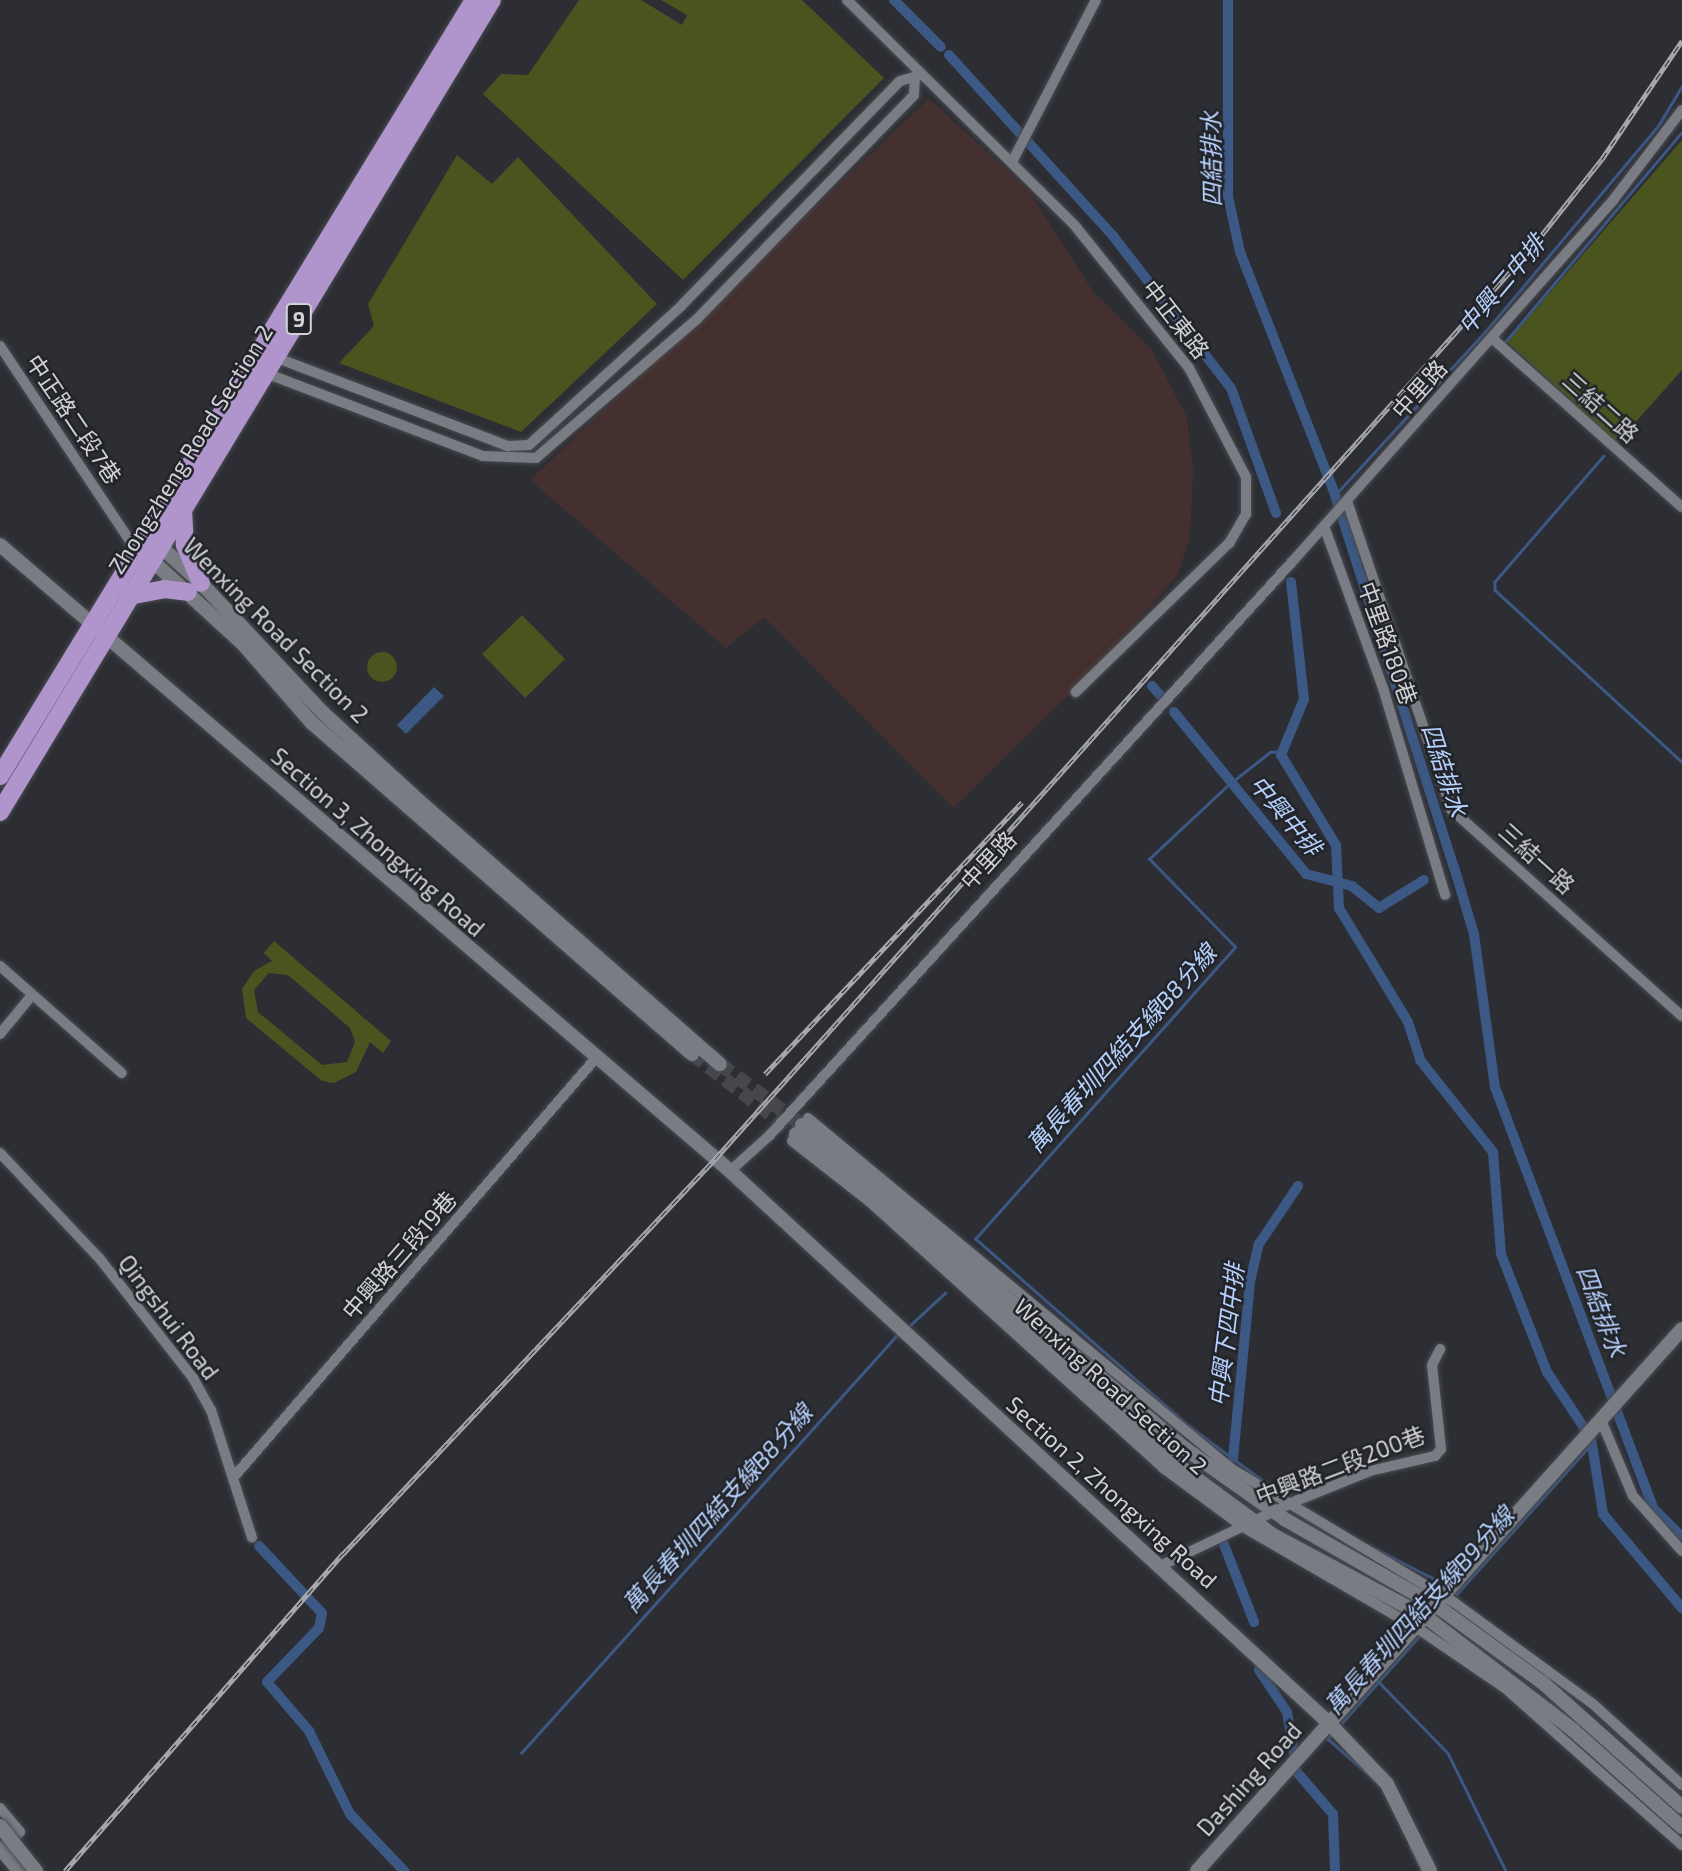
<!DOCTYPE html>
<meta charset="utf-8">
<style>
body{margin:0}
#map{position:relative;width:1682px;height:1871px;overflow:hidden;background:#2c2e34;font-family:"Exo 2","Noto Sans TC",sans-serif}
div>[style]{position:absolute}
.industrial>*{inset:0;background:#44302e}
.green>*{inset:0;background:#49541f}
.round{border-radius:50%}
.water>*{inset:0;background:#3c5885}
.stream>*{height:2.5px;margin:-1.25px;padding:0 1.25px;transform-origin:1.25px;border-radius:1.25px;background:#3c5885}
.canal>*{height:10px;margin:-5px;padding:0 5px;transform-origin:5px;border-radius:5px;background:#3c5885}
.tertiary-tunnel>*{height:14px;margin-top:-7px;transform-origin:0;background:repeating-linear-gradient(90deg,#45474c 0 14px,transparent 0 21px)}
.roads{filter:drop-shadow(0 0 2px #494b50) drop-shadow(0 0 2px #494b50)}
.minor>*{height:10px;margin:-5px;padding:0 5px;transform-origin:5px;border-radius:5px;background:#7a7c84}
.tertiary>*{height:14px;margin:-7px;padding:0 7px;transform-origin:7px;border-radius:7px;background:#7a7c84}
.primary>*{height:18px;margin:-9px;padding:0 9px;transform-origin:9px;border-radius:9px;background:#af95cc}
.rail>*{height:5px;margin-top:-2.5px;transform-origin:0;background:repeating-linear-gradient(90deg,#22242a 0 8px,#a5a7ac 0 16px);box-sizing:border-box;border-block:2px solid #a5a7ac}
.bridges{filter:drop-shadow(0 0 2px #494b50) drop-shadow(0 0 2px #494b50)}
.tertiary-bridge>*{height:14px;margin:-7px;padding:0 7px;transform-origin:7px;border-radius:7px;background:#7a7c84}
span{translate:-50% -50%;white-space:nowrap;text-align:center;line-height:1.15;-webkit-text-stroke:5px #22242a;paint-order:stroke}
.shield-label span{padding:2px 5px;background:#22242a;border:2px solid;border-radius:5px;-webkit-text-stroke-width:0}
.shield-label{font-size:21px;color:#d0d2d6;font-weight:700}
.street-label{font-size:23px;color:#d0d2d6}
.water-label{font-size:24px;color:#b6d1fc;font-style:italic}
</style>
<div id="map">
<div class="industrial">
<div style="clip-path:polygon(929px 98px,1028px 190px,1094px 293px,1153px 352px,1187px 417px,1193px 468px,1190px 537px,1177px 576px,1104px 660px,953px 808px,764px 617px,726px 648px,530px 480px)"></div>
</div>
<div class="green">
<div style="clip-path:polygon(579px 0,641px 0,682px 25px,687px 15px,661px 0,802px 0,884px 78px,683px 280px,483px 94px,501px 74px,528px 75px)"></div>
<div style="clip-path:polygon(1682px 140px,1682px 370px,1617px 443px,1507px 342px)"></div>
<div style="clip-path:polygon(457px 155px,492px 184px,518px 157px,657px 304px,521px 432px,339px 363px,374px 326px,368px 304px)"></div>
<div style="clip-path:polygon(522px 615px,565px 659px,525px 698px,482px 654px)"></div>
<div class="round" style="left:367px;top:652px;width:30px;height:30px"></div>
<div style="clip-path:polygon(evenodd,274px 941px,391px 1041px,383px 1053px,370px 1042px,356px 1072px,334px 1083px,322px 1081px,246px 1018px,242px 989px,254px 971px,272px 961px,264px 953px,274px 941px,269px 973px,288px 975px,350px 1028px,355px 1042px,347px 1062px,322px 1065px,258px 1012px,254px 990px,269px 973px)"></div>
</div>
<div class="water">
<div style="clip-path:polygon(434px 687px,444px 696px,406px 734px,397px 725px)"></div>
</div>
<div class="stream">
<div style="left:1505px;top:342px;width:275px;rotate:-49.9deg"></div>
<div style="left:1604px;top:456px;width:167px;rotate:130.9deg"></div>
<div style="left:1495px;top:582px;width:8px;rotate:90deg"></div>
<div style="left:1495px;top:590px;width:254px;rotate:42.6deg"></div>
<div style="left:1335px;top:495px;width:222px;rotate:-47.4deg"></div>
<div style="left:1485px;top:332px;width:269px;rotate:-50deg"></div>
<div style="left:1658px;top:126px;width:47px;rotate:-59deg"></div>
<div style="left:906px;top:1329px;width:53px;rotate:-42.7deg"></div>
<div style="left:1261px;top:1480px;width:92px;rotate:-143.4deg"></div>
<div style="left:1187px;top:1425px;width:282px;rotate:-138.7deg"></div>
<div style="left:975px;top:1239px;width:391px;rotate:-48.3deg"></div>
<div style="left:1235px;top:947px;width:123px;rotate:-134.3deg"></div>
<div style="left:1149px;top:859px;width:107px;rotate:-43.1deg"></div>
<div style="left:1227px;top:786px;width:55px;rotate:-38.3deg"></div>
<div style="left:1270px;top:752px;width:12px;rotate:-5deg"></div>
<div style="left:1368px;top:1545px;width:88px;rotate:27.1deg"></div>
<div style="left:1453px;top:1598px;width:207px;rotate:-48.1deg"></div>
<div style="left:1378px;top:1681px;width:100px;rotate:45.8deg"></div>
<div style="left:1448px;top:1753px;width:131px;rotate:63.8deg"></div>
<div style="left:1339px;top:1726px;width:123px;rotate:-48.3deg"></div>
<div style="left:1333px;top:1734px;width:7px;rotate:135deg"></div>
<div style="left:1328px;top:1739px;width:62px;rotate:41.1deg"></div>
<div style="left:521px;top:1753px;width:564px;rotate:-48.02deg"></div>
<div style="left:1411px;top:1848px;width:25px;rotate:64deg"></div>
</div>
<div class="canal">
<div style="left:894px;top:0;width:66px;rotate:45deg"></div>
<div style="left:1228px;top:0;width:196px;rotate:90deg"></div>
<div style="left:1228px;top:196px;width:57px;rotate:77.9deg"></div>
<div style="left:1240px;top:252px;width:261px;rotate:68.6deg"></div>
<div style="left:1335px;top:495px;width:391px;rotate:72.3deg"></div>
<div style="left:1454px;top:867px;width:70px;rotate:73.4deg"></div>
<div style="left:1474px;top:934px;width:154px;rotate:82.2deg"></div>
<div style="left:1495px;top:1087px;width:450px;rotate:69.4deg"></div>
<div style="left:1653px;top:1508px;width:41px;rotate:45deg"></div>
<div style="left:949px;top:55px;width:244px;rotate:47.8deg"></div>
<div style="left:1113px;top:236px;width:192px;rotate:52.2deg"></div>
<div style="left:1231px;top:388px;width:133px;rotate:70.2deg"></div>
<div style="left:1291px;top:582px;width:118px;rotate:83.7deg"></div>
<div style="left:1304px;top:699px;width:61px;rotate:112.3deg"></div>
<div style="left:1281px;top:755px;width:105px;rotate:58.6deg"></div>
<div style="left:1336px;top:845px;width:63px;rotate:87.3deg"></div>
<div style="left:1339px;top:908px;width:133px;rotate:58.8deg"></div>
<div style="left:1408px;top:1022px;width:40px;rotate:72deg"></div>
<div style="left:1420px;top:1060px;width:117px;rotate:51.6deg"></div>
<div style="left:1493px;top:1152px;width:102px;rotate:85.5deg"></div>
<div style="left:1501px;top:1254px;width:127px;rotate:68.7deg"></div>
<div style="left:1547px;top:1372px;width:79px;rotate:56.3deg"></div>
<div style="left:1591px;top:1438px;width:77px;rotate:81deg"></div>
<div style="left:1603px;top:1514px;width:123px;rotate:50deg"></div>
<div style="left:1152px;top:686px;width:12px;rotate:48deg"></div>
<div style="left:1174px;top:712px;width:209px;rotate:50.8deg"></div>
<div style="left:1306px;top:874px;width:48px;rotate:14.6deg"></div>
<div style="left:1352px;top:886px;width:35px;rotate:39deg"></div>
<div style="left:1379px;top:908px;width:53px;rotate:-31.9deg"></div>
<div style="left:1233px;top:1459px;width:178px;rotate:-84.5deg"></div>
<div style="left:1250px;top:1282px;width:39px;rotate:-77deg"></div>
<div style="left:1259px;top:1244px;width:70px;rotate:-56.1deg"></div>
<div style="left:1223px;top:1542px;width:86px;rotate:68.8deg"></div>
<div style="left:259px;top:1546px;width:92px;rotate:46.8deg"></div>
<div style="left:322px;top:1613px;width:15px;rotate:101deg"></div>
<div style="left:319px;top:1628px;width:75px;rotate:133.9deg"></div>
<div style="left:267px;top:1682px;width:65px;rotate:49.4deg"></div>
<div style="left:309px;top:1731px;width:93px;rotate:63.7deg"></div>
<div style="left:350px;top:1814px;width:79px;rotate:46.5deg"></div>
<div style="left:1259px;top:1670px;width:50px;rotate:56.3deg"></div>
<div style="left:1287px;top:1712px;width:43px;rotate:80.5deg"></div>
<div style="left:1295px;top:1770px;width:58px;rotate:49.2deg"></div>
<div style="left:1333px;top:1814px;width:57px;rotate:88deg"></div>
</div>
<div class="tertiary-tunnel">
<div style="left:692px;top:1054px;width:131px;rotate:37.6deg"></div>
<div style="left:720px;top:1064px;width:102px;rotate:36.6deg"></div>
</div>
<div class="roads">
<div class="minor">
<div style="left:847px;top:0;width:322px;rotate:44.7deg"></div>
<div style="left:1076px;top:227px;width:181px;rotate:51.3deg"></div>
<div style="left:1189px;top:368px;width:123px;rotate:62.4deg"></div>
<div style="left:1246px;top:477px;width:37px;rotate:90deg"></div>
<div style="left:1246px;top:514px;width:34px;rotate:120deg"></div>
<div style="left:1229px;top:543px;width:214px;rotate:135.8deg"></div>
<div style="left:1013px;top:160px;width:180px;rotate:-62.6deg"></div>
<div style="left:1492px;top:338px;width:254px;rotate:41.7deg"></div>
<div style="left:0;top:346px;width:245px;rotate:56.3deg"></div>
<div style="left:272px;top:356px;width:253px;rotate:20.9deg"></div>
<div style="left:508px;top:446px;width:21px;rotate:-3deg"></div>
<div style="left:529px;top:445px;width:206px;rotate:-42.4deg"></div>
<div style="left:681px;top:306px;width:314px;rotate:-45.8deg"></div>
<div style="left:900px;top:81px;width:19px;rotate:-16deg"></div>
<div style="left:263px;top:372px;width:235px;rotate:20.9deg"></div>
<div style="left:483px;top:456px;width:53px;rotate:2.2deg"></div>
<div style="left:536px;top:458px;width:211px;rotate:-40.8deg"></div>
<div style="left:696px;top:320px;width:313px;rotate:-45.9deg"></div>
<div style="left:914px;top:95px;width:17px;rotate:-87deg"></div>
<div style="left:1347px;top:501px;width:325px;rotate:71.3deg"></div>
<div style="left:1451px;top:809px;width:310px;rotate:41.9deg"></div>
<div style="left:1324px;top:526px;width:172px;rotate:70deg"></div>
<div style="left:1383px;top:688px;width:216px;rotate:73.3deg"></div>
<div style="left:0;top:966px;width:162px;rotate:41.3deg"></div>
<div style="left:0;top:1034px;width:50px;rotate:-50.6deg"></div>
<div style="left:808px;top:1118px;width:550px;rotate:39.62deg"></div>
<div style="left:1232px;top:1469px;width:260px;rotate:31deg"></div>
<div style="left:1455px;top:1603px;width:171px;rotate:36.2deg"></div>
<div style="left:1593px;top:1704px;width:120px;rotate:42.3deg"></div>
<div style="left:792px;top:1141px;width:99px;rotate:38deg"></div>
<div style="left:870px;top:1202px;width:396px;rotate:42.2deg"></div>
<div style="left:1163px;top:1468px;width:99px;rotate:36.4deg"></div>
<div style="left:1243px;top:1527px;width:201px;rotate:30.1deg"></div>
<div style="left:1417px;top:1628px;width:107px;rotate:34.3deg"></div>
<div style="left:1505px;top:1688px;width:237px;rotate:41.6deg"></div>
<div style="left:0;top:1153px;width:146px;rotate:46.7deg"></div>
<div style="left:100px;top:1259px;width:151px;rotate:52deg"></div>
<div style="left:193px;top:1378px;width:37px;rotate:61deg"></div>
<div style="left:211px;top:1410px;width:134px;rotate:72.2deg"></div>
<div style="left:730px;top:1171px;width:54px;rotate:-42deg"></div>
<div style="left:770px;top:1135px;width:775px;rotate:-47.67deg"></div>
<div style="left:1292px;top:562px;width:485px;rotate:-48.4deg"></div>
<div style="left:1614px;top:199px;width:112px;rotate:-52.6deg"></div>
<div style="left:1601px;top:1420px;width:82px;rotate:67.2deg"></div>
<div style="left:1633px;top:1496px;width:74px;rotate:48.3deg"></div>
<div style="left:233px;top:1478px;width:554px;rotate:-49.17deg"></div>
<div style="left:1160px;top:1566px;width:153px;rotate:-25.6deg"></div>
<div style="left:1298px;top:1500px;width:78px;rotate:-21.9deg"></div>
<div style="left:1370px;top:1471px;width:67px;rotate:-13deg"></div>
<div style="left:1435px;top:1456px;width:9px;rotate:-49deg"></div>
<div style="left:1441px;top:1449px;width:84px;rotate:-96.1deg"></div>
<div style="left:1432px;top:1365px;width:18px;rotate:-63deg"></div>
<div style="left:0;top:1808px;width:31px;rotate:50deg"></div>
<div style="left:20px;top:1832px;width:19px;rotate:141deg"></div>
</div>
<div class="tertiary">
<div style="left:0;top:545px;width:962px;rotate:40.61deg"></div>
<div style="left:730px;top:1171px;width:815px;rotate:42.66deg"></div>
<div style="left:1329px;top:1723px;width:84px;rotate:46.4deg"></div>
<div style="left:1387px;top:1784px;width:97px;rotate:63.7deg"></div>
<div style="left:151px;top:548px;width:10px;rotate:-6deg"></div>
<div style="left:161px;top:547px;width:54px;rotate:42deg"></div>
<div style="left:201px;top:583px;width:177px;rotate:46.8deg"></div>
<div style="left:322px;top:712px;width:130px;rotate:42.5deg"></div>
<div style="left:418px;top:800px;width:401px;rotate:41.2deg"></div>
<div style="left:147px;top:556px;width:130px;rotate:42.5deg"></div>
<div style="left:243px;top:644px;width:105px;rotate:48.9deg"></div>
<div style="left:312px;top:723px;width:504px;rotate:41.06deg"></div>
<div style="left:802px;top:1125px;width:495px;rotate:40.2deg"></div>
<div style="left:1180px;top:1445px;width:130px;rotate:35.3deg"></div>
<div style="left:1286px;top:1520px;width:174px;rotate:29.7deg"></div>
<div style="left:1437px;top:1606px;width:131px;rotate:36deg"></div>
<div style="left:1543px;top:1683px;width:186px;rotate:41.7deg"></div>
<div style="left:796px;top:1134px;width:74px;rotate:36.7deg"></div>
<div style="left:855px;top:1178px;width:424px;rotate:41.7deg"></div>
<div style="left:1171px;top:1460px;width:127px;rotate:36.3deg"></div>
<div style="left:1273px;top:1535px;width:174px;rotate:28.2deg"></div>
<div style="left:1426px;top:1617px;width:185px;rotate:37.5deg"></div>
<div style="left:1573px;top:1730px;width:146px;rotate:41.7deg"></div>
<div style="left:0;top:1848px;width:30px;rotate:50deg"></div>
<div style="left:1197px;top:1871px;width:727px;rotate:-48.18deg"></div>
</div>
<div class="primary">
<div style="left:183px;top:509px;width:36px;rotate:87deg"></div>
<div style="left:185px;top:545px;width:41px;rotate:67.2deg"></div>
<div style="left:129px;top:596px;width:36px;rotate:-11deg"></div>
<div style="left:164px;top:589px;width:24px;rotate:7deg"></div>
<div style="left:0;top:776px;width:909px;rotate:-58.58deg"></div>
<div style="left:0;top:812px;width:949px;rotate:-58.79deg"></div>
</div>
</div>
<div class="rail">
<div style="left:765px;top:1074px;width:374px;rotate:-46.6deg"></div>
<div style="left:65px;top:1871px;width:422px;rotate:-48.8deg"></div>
<div style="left:343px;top:1554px;width:543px;rotate:-46.72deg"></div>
<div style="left:715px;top:1159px;width:1226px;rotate:-48.14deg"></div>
<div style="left:1533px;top:246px;width:111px;rotate:-51.6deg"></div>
<div style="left:1602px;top:159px;width:143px;rotate:-55.9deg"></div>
</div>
<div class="bridges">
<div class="tertiary-bridge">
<div style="left:0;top:1826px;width:58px;rotate:51.3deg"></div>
</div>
</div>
<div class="shield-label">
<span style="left:299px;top:319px">9</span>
</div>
<div class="street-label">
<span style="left:1176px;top:319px;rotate:52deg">中正東路</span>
<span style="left:1419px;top:389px;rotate:-48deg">中里路</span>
<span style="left:1601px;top:407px;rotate:42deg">三結二路</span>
<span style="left:74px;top:419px;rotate:56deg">中正路二段7巷</span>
<span style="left:190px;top:449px;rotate:-58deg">Zhongzheng Road Section 2</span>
<span style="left:276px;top:630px;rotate:45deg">Wenxing Road Section 2</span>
<span style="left:1388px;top:643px;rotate:70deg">中里路180巷</span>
<span style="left:378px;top:842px;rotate:41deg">Section 3, Zhongxing Road</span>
<span style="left:1537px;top:858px;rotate:42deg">三結一路</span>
<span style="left:988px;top:860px;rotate:-47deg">中里路</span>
<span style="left:399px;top:1255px;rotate:-49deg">中興路三段19巷</span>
<span style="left:169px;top:1317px;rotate:53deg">Qingshui Road</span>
<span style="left:1111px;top:1386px;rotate:42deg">Wenxing Road Section 2</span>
<span style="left:1340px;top:1465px;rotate:-21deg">中興路二段200巷</span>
<span style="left:1112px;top:1492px;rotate:42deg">Section 2, Zhongxing Road</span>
<span style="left:1249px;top:1779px;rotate:-48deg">Dashing Road</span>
</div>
<div class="water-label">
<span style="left:1211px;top:159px;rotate:-91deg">四結排水</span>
<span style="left:1501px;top:284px;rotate:-50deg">中興二中排</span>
<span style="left:1445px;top:770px;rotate:72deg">四結排水</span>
<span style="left:1286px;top:815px;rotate:50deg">中興中排</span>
<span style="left:1121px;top:1048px;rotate:-48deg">萬長春圳四結支線B8分線</span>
<span style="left:1602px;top:1311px;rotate:69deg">四結排水</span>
<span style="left:1226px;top:1335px;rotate:-83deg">中興下四中排</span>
<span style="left:717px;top:1508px;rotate:-48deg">萬長春圳四結支線B8分線</span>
<span style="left:1419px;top:1610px;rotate:-48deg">萬長春圳四結支線B9分線</span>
</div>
</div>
